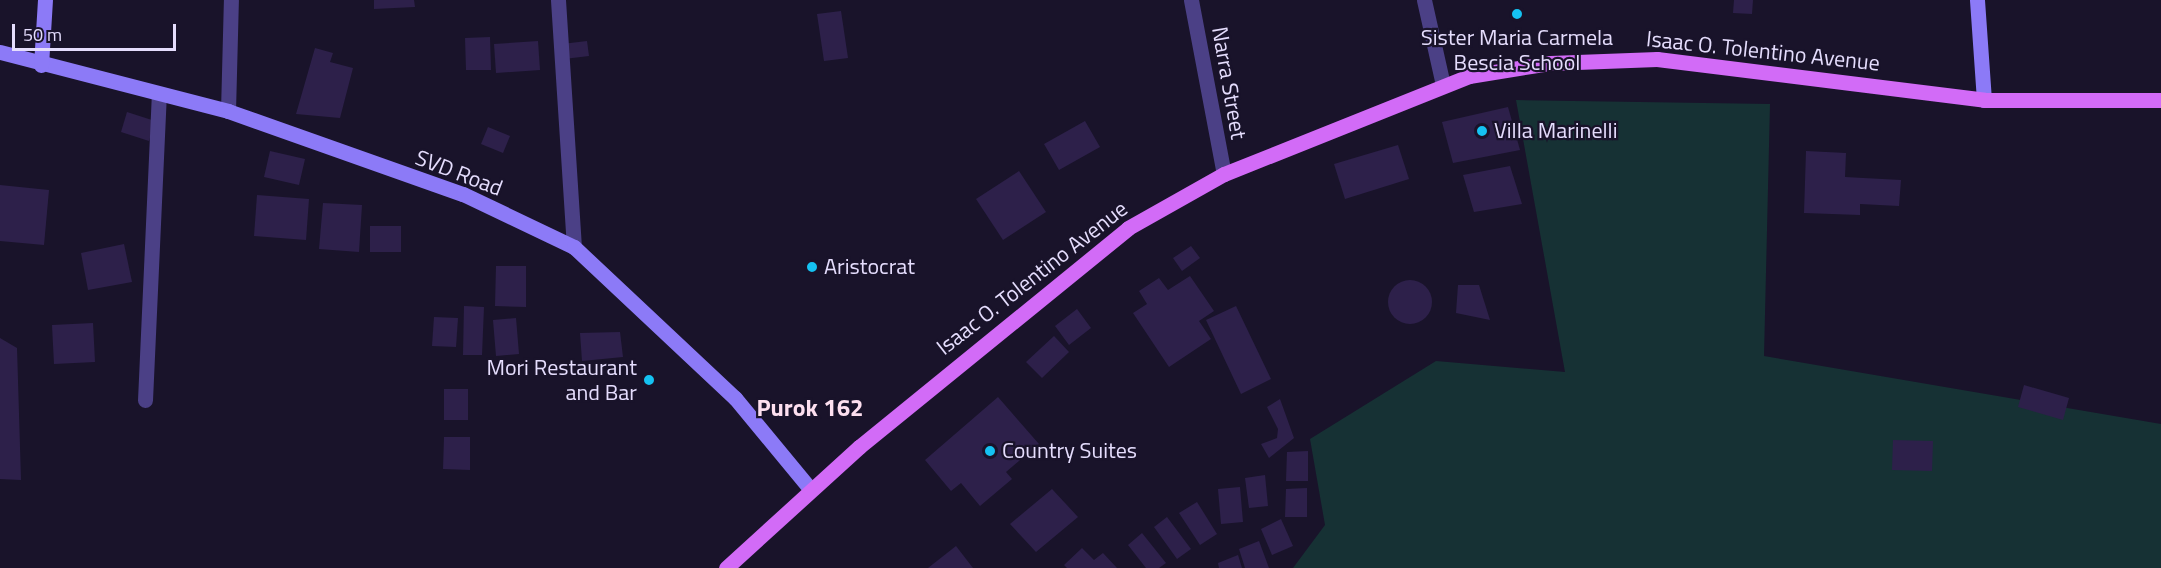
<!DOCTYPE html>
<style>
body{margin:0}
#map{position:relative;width:2161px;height:568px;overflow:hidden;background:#19132a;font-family:"Titillium Web",sans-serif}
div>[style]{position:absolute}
.green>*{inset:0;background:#163134}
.building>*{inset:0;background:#2d204a}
.round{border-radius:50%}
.street>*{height:15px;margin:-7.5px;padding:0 7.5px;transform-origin:7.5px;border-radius:7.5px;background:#4b4086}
.secondary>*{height:15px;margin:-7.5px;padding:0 7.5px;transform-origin:7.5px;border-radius:7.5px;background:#8c7af7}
.primary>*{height:15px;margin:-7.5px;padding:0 7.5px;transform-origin:7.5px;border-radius:7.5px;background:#d26bf7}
.dots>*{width:16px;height:16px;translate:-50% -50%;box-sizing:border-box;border:3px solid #19132a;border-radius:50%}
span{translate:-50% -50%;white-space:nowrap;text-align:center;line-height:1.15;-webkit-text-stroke:4.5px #19132a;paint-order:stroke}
.poi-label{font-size:22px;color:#e5ddfd}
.left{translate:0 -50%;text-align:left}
.right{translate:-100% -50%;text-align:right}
.street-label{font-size:22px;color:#e5ddfd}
.neighbourhood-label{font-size:24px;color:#fddfef;font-weight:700}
.scale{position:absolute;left:12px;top:24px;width:164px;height:27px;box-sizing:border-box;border:3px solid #e5ddfd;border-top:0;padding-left:8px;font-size:18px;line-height:21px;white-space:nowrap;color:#e5ddfd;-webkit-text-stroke:4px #19132a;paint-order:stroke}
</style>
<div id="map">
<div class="green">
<div style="clip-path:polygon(1516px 100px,1770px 104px,1764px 356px,2161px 424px,2161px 568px,1293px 568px,1325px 525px,1310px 439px,1436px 361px,1565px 372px)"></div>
</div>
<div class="building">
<div style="clip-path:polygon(374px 0,414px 0,415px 7px,374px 9px)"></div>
<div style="clip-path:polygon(1734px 0,1753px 0,1752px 14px,1733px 13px)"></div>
<div style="clip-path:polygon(841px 11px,848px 58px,824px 61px,817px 14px)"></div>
<div style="clip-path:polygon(490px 37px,491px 70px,466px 70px,465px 38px)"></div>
<div style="clip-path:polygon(538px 41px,540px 70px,496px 73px,494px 44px)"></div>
<div style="clip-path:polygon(587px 41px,589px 56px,564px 59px,562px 44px)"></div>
<div style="clip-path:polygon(315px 48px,333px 53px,330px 62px,353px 68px,340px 118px,296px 114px)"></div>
<div style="clip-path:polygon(1508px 107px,1520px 150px,1453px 163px,1442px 122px)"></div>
<div style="clip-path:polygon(127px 112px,155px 121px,149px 141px,121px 132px)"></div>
<div style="clip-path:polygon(1085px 121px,1100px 147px,1059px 170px,1044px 144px)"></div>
<div style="clip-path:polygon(488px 127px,510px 136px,503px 153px,481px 144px)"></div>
<div style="clip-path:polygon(1398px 145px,1409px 179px,1345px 199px,1334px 164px)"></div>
<div style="clip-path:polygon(270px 151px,305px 159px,299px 185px,264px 177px)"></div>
<div style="clip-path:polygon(1806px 151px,1846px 153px,1845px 177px,1901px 180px,1899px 206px,1860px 204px,1860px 215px,1804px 213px)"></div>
<div style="clip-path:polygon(1510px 166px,1522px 204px,1474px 212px,1463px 175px)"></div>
<div style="clip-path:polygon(1019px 171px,1046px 212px,1003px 240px,976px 199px)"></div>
<div style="clip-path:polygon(0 185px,49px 190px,44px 245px,0 241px)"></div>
<div style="clip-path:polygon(257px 195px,309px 199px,306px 240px,254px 236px)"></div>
<div style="clip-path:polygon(323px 203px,362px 205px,359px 252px,319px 249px)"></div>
<div style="clip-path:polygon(370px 226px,401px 226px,401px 252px,370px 252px)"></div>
<div style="clip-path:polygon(124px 244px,132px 282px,88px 290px,81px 253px)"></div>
<div style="clip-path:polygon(1191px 246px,1200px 258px,1182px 271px,1173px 258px)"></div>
<div style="clip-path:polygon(496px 266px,526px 266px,526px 307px,495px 306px)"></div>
<div style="clip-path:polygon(1190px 276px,1214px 311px,1199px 321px,1211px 339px,1169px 367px,1133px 313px,1147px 304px,1139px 291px,1159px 278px,1168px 290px)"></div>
<div class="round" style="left:1388px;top:280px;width:44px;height:44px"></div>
<div style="clip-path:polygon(1458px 285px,1479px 285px,1490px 320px,1456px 313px)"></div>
<div style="clip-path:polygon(464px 306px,484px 307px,482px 355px,463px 355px)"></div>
<div style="clip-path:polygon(1236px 306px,1271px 379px,1241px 394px,1206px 320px)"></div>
<div style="clip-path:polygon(1077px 309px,1091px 328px,1069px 345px,1055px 326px)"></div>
<div style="clip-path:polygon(434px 317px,458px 318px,456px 347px,432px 346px)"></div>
<div style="clip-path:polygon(516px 318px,519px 354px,496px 356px,493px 320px)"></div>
<div style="clip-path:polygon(93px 323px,95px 362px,54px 364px,52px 325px)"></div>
<div style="clip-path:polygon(620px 332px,623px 357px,582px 361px,580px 333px)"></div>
<div style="clip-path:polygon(1054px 336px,1069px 352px,1042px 378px,1026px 362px)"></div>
<div style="clip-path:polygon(0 338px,17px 348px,21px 480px,0 479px)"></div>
<div style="clip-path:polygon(2024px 385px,2069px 398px,2063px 420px,2018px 407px)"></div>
<div style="clip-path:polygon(444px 389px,468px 389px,468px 420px,444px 420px)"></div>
<div style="clip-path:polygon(998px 397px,1039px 444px,1006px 472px,1012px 479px,980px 506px,961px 483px,951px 491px,925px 460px)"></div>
<div style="clip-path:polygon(1280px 399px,1294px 438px,1269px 458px,1261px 444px,1277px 438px,1278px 429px,1267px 407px)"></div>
<div style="clip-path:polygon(444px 437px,470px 437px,470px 470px,443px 469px)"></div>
<div style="clip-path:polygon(1893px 440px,1933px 441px,1932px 471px,1892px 470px)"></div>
<div style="clip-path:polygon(1308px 451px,1308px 481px,1286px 481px,1287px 452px)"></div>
<div style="clip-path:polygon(1265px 475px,1268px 506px,1249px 508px,1245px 478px)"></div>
<div style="clip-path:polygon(1240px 487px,1243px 522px,1221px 524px,1218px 489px)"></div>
<div style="clip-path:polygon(1307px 488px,1307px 517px,1285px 517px,1286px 489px)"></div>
<div style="clip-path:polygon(1052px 489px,1078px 517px,1036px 552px,1010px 524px)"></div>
<div style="clip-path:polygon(1197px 502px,1217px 534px,1200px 545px,1179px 513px)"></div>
<div style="clip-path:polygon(1167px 517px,1191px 549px,1177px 559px,1154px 527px)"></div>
<div style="clip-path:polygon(1281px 519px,1293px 546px,1272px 555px,1261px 529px)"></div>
<div style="clip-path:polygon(1142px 533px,1166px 563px,1159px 568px,1146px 568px,1128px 545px)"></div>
<div style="clip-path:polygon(1259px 541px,1269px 568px,1245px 568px,1239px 549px)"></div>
<div style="clip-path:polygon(956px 546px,973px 568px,928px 568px)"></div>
<div style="clip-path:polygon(1082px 548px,1094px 560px,1103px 553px,1117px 568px,1067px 568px,1064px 565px)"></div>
<div style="clip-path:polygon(1238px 555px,1242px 568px,1219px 568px,1218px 563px)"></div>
</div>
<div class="street">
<div style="left:558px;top:0;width:248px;rotate:86.3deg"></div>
<div style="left:1191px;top:0;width:177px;rotate:79.3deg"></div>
<div style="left:1424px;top:0;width:87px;rotate:77.4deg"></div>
<div style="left:228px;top:111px;width:111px;rotate:-88.5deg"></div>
<div style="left:145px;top:400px;width:306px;rotate:-87.4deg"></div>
</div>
<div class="secondary">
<div style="left:1977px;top:0;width:100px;rotate:86deg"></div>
<div style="left:0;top:52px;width:236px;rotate:14.5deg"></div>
<div style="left:228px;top:111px;width:249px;rotate:19.5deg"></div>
<div style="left:463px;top:194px;width:123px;rotate:25.5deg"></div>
<div style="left:574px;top:247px;width:221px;rotate:43.2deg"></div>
<div style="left:735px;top:398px;width:119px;rotate:50.4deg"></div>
<div style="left:41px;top:65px;width:65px;rotate:-86.5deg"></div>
</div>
<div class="primary">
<div style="left:726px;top:568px;width:180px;rotate:-42.3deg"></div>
<div style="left:859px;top:447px;width:347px;rotate:-39.1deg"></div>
<div style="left:1128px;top:228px;width:110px;rotate:-29.4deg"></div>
<div style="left:1224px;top:174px;width:264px;rotate:-21.8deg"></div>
<div style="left:1469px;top:76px;width:82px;rotate:-9.1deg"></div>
<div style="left:1550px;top:63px;width:107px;rotate:-2.1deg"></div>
<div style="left:1657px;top:59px;width:330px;rotate:7.1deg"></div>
<div style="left:1984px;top:100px;width:177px"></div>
</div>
<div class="dots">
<div style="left:1517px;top:14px;background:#15c2f2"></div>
<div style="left:1482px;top:131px;background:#15c2f2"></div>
<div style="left:812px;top:267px;background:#15c2f2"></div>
<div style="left:649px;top:380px;background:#15c2f2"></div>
<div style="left:990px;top:451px;background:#15c2f2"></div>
</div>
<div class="poi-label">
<span style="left:1517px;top:50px">Sister Maria Carmela<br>Bescia School</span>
<span class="left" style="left:1494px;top:131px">Villa Marinelli</span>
<span class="left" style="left:824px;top:267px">Aristocrat</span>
<span class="right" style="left:637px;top:380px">Mori Restaurant<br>and Bar</span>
<span class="left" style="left:1002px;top:451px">Country Suites</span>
</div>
<div class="street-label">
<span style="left:1763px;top:51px;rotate:6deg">Isaac O. Tolentino Avenue</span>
<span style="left:1229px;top:83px;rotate:80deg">Narra Street</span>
<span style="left:459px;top:173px;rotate:21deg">SVD Road</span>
<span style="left:1032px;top:278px;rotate:-38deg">Isaac O. Tolentino Avenue</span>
</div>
<div class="neighbourhood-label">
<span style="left:810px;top:408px">Purok 162</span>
</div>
<div class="scale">50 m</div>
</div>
